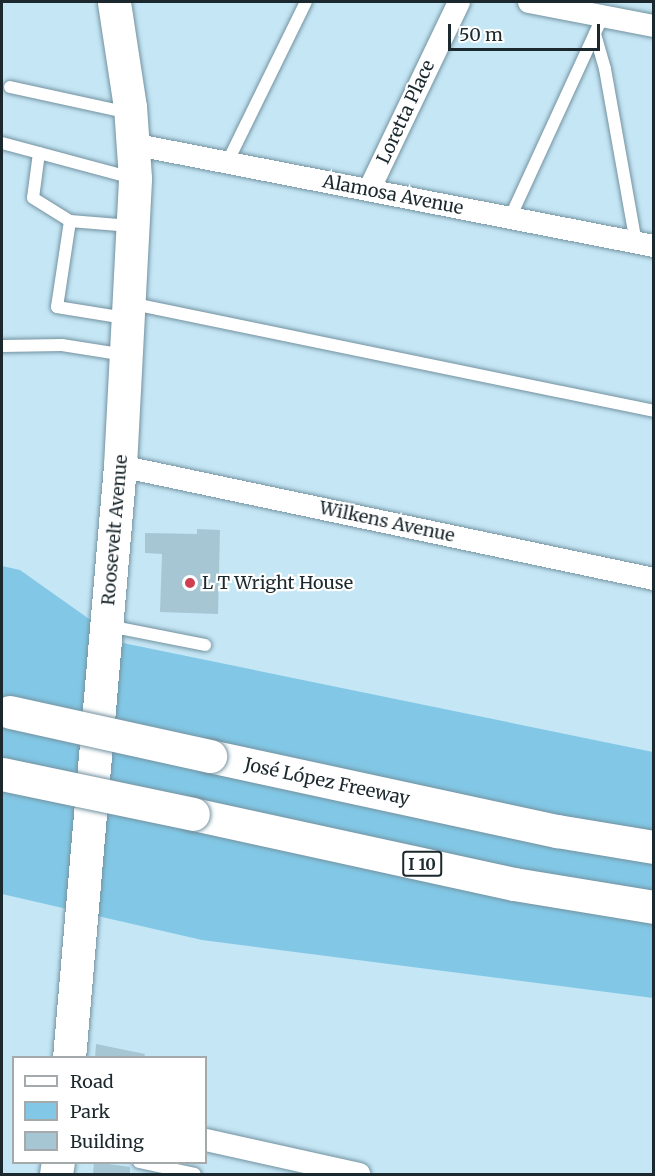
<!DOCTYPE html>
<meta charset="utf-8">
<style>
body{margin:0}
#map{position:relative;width:655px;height:1176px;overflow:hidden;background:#c5e6f5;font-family:Merriweather,serif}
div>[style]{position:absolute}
.green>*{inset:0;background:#82c8e6}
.building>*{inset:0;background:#a6c6d4}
.roads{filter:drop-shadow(0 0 2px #7392a0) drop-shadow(0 0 2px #7392a0)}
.lane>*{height:12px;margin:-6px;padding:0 6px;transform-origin:6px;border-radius:6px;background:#fff}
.street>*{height:22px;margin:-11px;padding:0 11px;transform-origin:11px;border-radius:11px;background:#fff}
.secondary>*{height:33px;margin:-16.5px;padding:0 16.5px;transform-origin:16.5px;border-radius:16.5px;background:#fff}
.highway>*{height:33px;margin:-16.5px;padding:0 16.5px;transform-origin:16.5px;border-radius:16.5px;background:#fff}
.bridges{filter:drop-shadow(0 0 2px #7392a0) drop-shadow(0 0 2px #7392a0)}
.highway-bridge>*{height:33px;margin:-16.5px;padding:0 16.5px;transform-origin:16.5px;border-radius:16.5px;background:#fff}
.dots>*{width:16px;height:16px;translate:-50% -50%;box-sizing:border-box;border:3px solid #fff;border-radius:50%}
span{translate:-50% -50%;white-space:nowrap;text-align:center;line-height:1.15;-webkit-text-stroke:4.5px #fff;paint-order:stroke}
.shield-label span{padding:2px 4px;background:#fff;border:2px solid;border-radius:4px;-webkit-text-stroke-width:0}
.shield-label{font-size:16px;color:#1b282d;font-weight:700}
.street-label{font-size:18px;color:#1b282d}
.poi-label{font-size:18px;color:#1b282d}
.left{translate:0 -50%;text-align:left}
.frame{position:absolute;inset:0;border:3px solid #1b282d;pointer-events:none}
.legend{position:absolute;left:12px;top:1056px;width:195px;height:108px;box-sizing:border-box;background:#fff;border:2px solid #a4a9ab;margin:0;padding:8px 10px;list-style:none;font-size:18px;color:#1b282d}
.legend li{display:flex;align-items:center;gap:12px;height:30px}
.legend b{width:30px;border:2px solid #a4a9ab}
.scale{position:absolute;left:448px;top:24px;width:152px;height:27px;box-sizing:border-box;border:3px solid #1b282d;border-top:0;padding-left:8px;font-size:18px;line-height:21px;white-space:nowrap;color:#1b282d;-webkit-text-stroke:4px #fff;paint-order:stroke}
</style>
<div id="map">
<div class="green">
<div style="clip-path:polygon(2px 566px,20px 570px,123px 643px,653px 752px,653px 998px,202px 940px,2px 894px)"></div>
</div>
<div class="building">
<div style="clip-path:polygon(197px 529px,220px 530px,218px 614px,160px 612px,162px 554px,145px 553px,145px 533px,197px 534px)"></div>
<div style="clip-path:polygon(96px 1044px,145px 1054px,144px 1058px,95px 1058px)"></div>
<div style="clip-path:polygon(94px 1162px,130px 1167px,130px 1174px,93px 1174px)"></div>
</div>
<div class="roads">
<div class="lane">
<div style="left:595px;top:34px;width:36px;rotate:74deg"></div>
<div style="left:605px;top:69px;width:177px;rotate:79.9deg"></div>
<div style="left:10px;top:87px;width:122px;rotate:12.3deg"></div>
<div style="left:2px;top:143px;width:136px;rotate:15deg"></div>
<div style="left:39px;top:153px;width:45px;rotate:97.6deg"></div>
<div style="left:33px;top:198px;width:44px;rotate:31.9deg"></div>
<div style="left:227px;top:163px;width:179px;rotate:-63.9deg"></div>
<div style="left:510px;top:218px;width:222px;rotate:-65.3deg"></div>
<div style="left:129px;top:303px;width:536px;rotate:11.62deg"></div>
<div style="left:125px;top:318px;width:69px;rotate:-170.8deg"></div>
<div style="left:57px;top:307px;width:87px;rotate:-81.4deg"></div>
<div style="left:70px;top:221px;width:61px;rotate:4.7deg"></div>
<div style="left:2px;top:346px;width:60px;rotate:-1deg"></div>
<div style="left:62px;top:345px;width:64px;rotate:9deg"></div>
<div style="left:109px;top:626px;width:98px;rotate:11.2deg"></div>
<div style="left:139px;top:1162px;width:57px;rotate:12.1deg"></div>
</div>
<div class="street">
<div style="left:529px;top:2px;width:127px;rotate:10.9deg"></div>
<div style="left:132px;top:144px;width:532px;rotate:11.06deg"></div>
<div style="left:369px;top:190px;width:208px;rotate:-64.4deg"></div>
<div style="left:120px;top:466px;width:546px;rotate:11.95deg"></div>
<div style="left:206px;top:1140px;width:157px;rotate:12.5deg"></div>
</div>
<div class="secondary">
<div style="left:69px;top:1058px;width:594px;rotate:-85.08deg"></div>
<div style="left:120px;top:466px;width:288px;rotate:-87deg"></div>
<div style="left:135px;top:178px;width:71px;rotate:-94deg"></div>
<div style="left:130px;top:107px;width:106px;rotate:-98.7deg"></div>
<div style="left:56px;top:1174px;width:12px;rotate:-81deg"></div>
</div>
<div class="highway">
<div style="left:210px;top:756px;width:355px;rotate:12.2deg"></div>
<div style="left:557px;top:831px;width:98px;rotate:9.4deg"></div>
<div style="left:193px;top:814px;width:329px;rotate:12.3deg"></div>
<div style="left:514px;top:884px;width:142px;rotate:9.3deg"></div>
</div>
</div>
<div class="bridges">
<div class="highway-bridge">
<div style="left:10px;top:712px;width:205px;rotate:12.4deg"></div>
<div style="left:2px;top:774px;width:195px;rotate:11.8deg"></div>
</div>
</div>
<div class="dots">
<div style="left:190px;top:583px;background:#cf3f51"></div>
</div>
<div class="shield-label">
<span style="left:422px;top:864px">I 10</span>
</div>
<div class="street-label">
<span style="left:406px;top:112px;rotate:-65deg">Loretta Place</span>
<span style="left:393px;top:195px;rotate:11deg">Alamosa Avenue</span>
<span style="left:387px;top:522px;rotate:12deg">Wilkens Avenue</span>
<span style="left:115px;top:530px;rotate:-85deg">Roosevelt Avenue</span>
<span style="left:327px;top:782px;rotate:12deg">José López Freeway</span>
</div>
<div class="poi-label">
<span class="left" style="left:202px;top:583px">L T Wright House</span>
</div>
<div class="frame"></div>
<ul class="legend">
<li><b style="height:8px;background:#fff"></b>Road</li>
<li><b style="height:16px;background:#82c8e6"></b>Park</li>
<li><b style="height:16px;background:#a6c6d4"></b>Building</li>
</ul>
<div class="scale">50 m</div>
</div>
